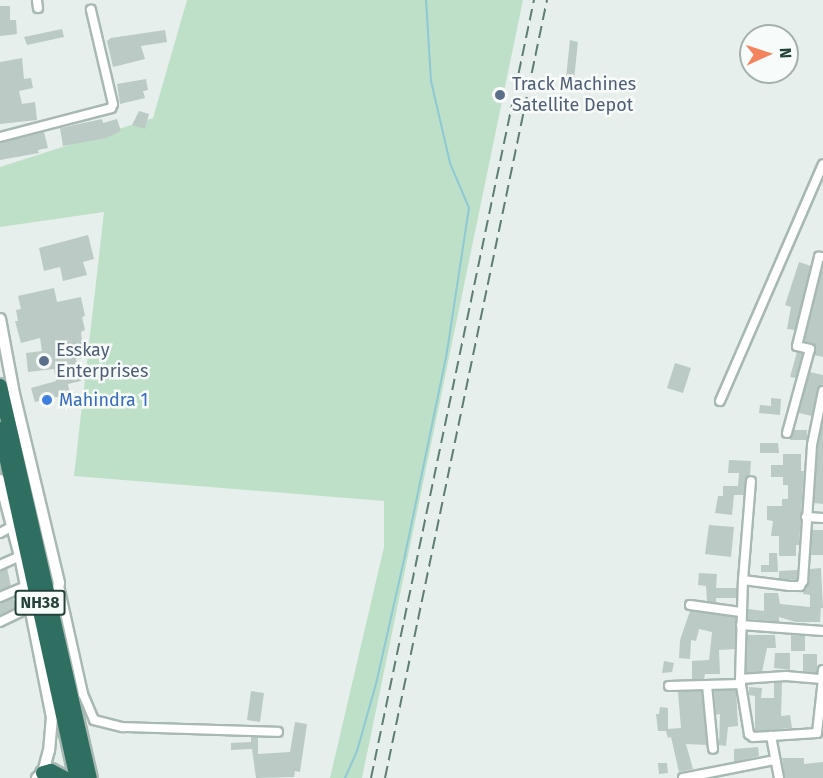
<!DOCTYPE html>
<style>
body{margin:0}
#map{position:relative;width:823px;height:778px;overflow:hidden;background:#e6efeb;font-family:"Fira Sans",sans-serif}
div>[style]{position:absolute}
.green>*{inset:0;background:#bfe0c8}
.stream>*{height:2px;margin:-1px;padding:0 1px;transform-origin:1px;border-radius:1px;background:#8ec9d4}
.building>*{inset:0;background:#bbcac4}
.roads{filter:drop-shadow(2px 0 #a8b8b2) drop-shadow(-2px 0 #a8b8b2) drop-shadow(0 2px #a8b8b2) drop-shadow(0 -2px #a8b8b2)}
.street>*{height:8px;margin:-4px;padding:0 4px;transform-origin:4px;border-radius:4px;background:#fff}
.secondary>*{height:10px;margin:-5px;padding:0 5px;transform-origin:5px;border-radius:5px;background:#fff}
.highway>*{height:14px;margin:-7px;padding:0 7px;transform-origin:7px;border-radius:7px;background:#2f6f62}
.rail>*{height:2px;margin-top:-1px;transform-origin:0;background:repeating-linear-gradient(90deg,#5f7d75 0 12px,transparent 0 18px)}
.dots>*{width:16px;height:16px;translate:-50% -50%;box-sizing:border-box;border:3px solid #f7fbf9;border-radius:50%}
span{translate:-50% -50%;white-space:nowrap;text-align:center;line-height:1.15;-webkit-text-stroke:5px #f7fbf9;paint-order:stroke}
.shield-label span{padding:2px 4px;background:#f7fbf9;border:2px solid;border-radius:4px;-webkit-text-stroke-width:0}
.shield-label{font-size:16px;color:#24423a;font-weight:700}
.service-label{font-size:18px;color:#4e5e75}
.left{translate:0 -50%;text-align:left}
.shop-label{font-size:18px;color:#366cbe}
.north{position:absolute;left:739px;top:24px;width:60px;height:60px;box-sizing:border-box;background:#f7fbf9;border:2px solid #a3b1ad;border-radius:50%;rotate:87deg;font-size:16px;font-weight:700;line-height:24px;text-align:center;color:#24423a}
.north::after{content:'';display:block;margin:auto;width:21px;height:27px;background:#f4845f;clip-path:polygon(50% 0,100% 100%,50% 72%,0 100%)}
</style>
<div id="map">
<div class="green">
<div style="clip-path:polygon(187px 0,523px 0,362px 778px,330px 778px,384px 547px,384px 501px,74px 476px,104px 212px,0 227px,0 167px,153px 118px)"></div>
</div>
<div class="stream">
<div style="left:345px;top:778px;width:30px;rotate:-66deg"></div>
<div style="left:357px;top:751px;width:70px;rotate:-74.2deg"></div>
<div style="left:376px;top:684px;width:127px;rotate:-77.3deg"></div>
<div style="left:404px;top:560px;width:206px;rotate:-78.3deg"></div>
<div style="left:446px;top:358px;width:152px;rotate:-81.3deg"></div>
<div style="left:469px;top:208px;width:49px;rotate:-112.9deg"></div>
<div style="left:450px;top:163px;width:84px;rotate:-103deg"></div>
<div style="left:431px;top:81px;width:81px;rotate:-93.5deg"></div>
</div>
<div class="building">
<div style="clip-path:polygon(0 6px,10px 6px,10px 20px,16px 20px,17px 34px,0 36px)"></div>
<div style="clip-path:polygon(62px 29px,64px 37px,27px 45px,24px 37px)"></div>
<div style="clip-path:polygon(165px 30px,167px 42px,141px 46px,145px 59px,113px 67px,107px 41px,111px 38px)"></div>
<div style="clip-path:polygon(570px 40px,578px 42px,574px 79px,566px 78px)"></div>
<div style="clip-path:polygon(22px 58px,24px 79px,31px 78px,33px 88px,19px 91px,22px 104px,35px 102px,37px 120px,0 124px,0 62px)"></div>
<div style="clip-path:polygon(146px 79px,148px 90px,143px 91px,145px 98px,120px 104px,117px 84px)"></div>
<div style="clip-path:polygon(139px 111px,149px 114px,145px 129px,132px 125px)"></div>
<div style="clip-path:polygon(102px 119px,103px 123px,117px 119px,121px 131px,106px 138px,63px 146px,60px 128px)"></div>
<div style="clip-path:polygon(44px 132px,48px 148px,38px 150px,39px 153px,0 160px,0 143px)"></div>
<div style="clip-path:polygon(88px 235px,94px 259px,83px 262px,87px 275px,63px 281px,60px 267px,44px 271px,39px 248px)"></div>
<div style="clip-path:polygon(799px 262px,811px 266px,795px 330px,787px 329px,791px 307px,785px 305px)"></div>
<div style="clip-path:polygon(822px 270px,823px 270px,823px 357px,814px 355px,814px 344px,804px 342px)"></div>
<div style="clip-path:polygon(54px 288px,57px 302px,81px 297px,85px 316px,82px 317px,85px 330px,81px 332px,84px 358px,76px 359px,81px 381px,68px 384px,70px 394px,35px 402px,31px 388px,56px 381px,54px 369px,28px 372px,26px 353px,42px 351px,40px 338px,21px 343px,15px 321px,18px 321px,16px 310px,21px 309px,18px 296px)"></div>
<div style="clip-path:polygon(797px 352px,803px 353px,796px 378px,790px 377px)"></div>
<div style="clip-path:polygon(675px 363px,691px 368px,683px 393px,667px 388px)"></div>
<div style="clip-path:polygon(810px 372px,823px 375px,823px 385px,817px 389px,812px 416px,799px 413px)"></div>
<div style="clip-path:polygon(771px 398px,781px 399px,780px 415px,759px 413px,760px 405px,771px 406px)"></div>
<div style="clip-path:polygon(822px 424px,823px 424px,823px 504px,814px 503px,818px 446px)"></div>
<div style="clip-path:polygon(794px 430px,807px 430px,807px 440px,790px 440px)"></div>
<div style="clip-path:polygon(760px 443px,778px 443px,779px 453px,760px 453px)"></div>
<div style="clip-path:polygon(783px 454px,801px 454px,801px 471px,804px 471px,799px 545px,796px 545px,796px 556px,779px 556px,779px 536px,771px 536px,773px 521px,767px 520px,767px 506px,782px 506px,782px 499px,788px 499px,788px 485px,783px 485px,783px 477px,771px 477px,771px 465px,783px 465px)"></div>
<div style="clip-path:polygon(729px 460px,751px 461px,750px 475px,745px 480px,744px 495px,734px 495px,732px 515px,715px 513px,718px 496px,723px 496px,723px 486px,738px 486px,739px 473px,728px 473px)"></div>
<div style="clip-path:polygon(709px 525px,734px 527px,731px 557px,705px 554px)"></div>
<div style="clip-path:polygon(812px 530px,823px 530px,823px 555px,811px 555px)"></div>
<div style="clip-path:polygon(769px 553px,777px 553px,778px 572px,761px 572px,761px 565px,769px 565px)"></div>
<div style="clip-path:polygon(7px 568px,11px 586px,0 590px,0 571px)"></div>
<div style="clip-path:polygon(821px 568px,823px 608px,821px 608px,820px 622px,796px 622px,779px 617px,779px 622px,748px 619px,748px 609px,764px 611px,764px 593px,778px 593px,780px 604px,810px 607px,810px 595px,803px 594px,804px 590px,809px 582px,810px 569px)"></div>
<div style="clip-path:polygon(798px 570px,797px 580px,779px 579px,779px 571px)"></div>
<div style="clip-path:polygon(699px 573px,717px 574px,716px 588px,737px 588px,736px 598px,716px 598px,716px 603px,707px 601px,706px 586px,698px 585px)"></div>
<div style="clip-path:polygon(13px 598px,17px 607px,0 615px,0 603px)"></div>
<div style="clip-path:polygon(690px 611px,736px 617px,735px 649px,719px 650px,720px 674px,705px 674px,704px 679px,692px 679px,692px 661px,709px 660px,712px 632px,699px 629px,696px 641px,691px 640px,690px 659px,679px 658px,680px 640px)"></div>
<div style="clip-path:polygon(747px 635px,775px 635px,776px 648px,767px 648px,762px 672px,746px 673px)"></div>
<div style="clip-path:polygon(791px 635px,805px 636px,805px 651px,791px 651px)"></div>
<div style="clip-path:polygon(775px 653px,790px 653px,790px 670px,774px 668px)"></div>
<div style="clip-path:polygon(803px 654px,817px 654px,817px 673px,803px 671px)"></div>
<div style="clip-path:polygon(664px 661px,674px 663px,672px 672px,662px 673px)"></div>
<div style="clip-path:polygon(774px 683px,782px 683px,781px 716px,790px 715px,792px 728px,755px 731px,755px 696px,749px 695px,749px 687px,762px 688px,761px 698px,774px 698px)"></div>
<div style="clip-path:polygon(736px 690px,738px 726px,728px 727px,726px 746px,719px 745px,720px 714px,716px 715px,714px 691px)"></div>
<div style="clip-path:polygon(251px 691px,264px 693px,260px 722px,247px 720px)"></div>
<div style="clip-path:polygon(702px 691px,707px 745px,686px 744px,693px 769px,679px 772px,671px 737px,668px 738px,666px 731px,658px 731px,656px 714px,659px 714px,660px 707px,668px 708px,668px 729px,681px 728px,678px 692px)"></div>
<div style="clip-path:polygon(295px 722px,307px 724px,300px 772px,295px 771px,294px 777px,256px 778px,252px 749px,231px 750px,231px 743px,251px 742px,251px 737px,258px 737px,258px 754px,290px 752px)"></div>
<div style="clip-path:polygon(758px 747px,759px 756px,734px 762px,734px 749px)"></div>
<div style="clip-path:polygon(782px 758px,804px 758px,804px 764px,823px 762px,823px 778px,785px 778px)"></div>
<div style="clip-path:polygon(658px 763px,667px 763px,668px 773px,659px 774px)"></div>
</div>
<div class="roads">
<div class="street">
<div style="left:37px;top:0;width:8px;rotate:83deg"></div>
<div style="left:0;top:137px;width:115px;rotate:-14.6deg"></div>
<div style="left:111px;top:108px;width:4px;rotate:-63deg"></div>
<div style="left:113px;top:104px;width:97px;rotate:-103.2deg"></div>
<div style="left:720px;top:401px;width:258px;rotate:-66.5deg"></div>
<div style="left:787px;top:433px;width:87px;rotate:-74.7deg"></div>
<div style="left:810px;top:349px;width:13px;rotate:-167deg"></div>
<div style="left:797px;top:346px;width:92px;rotate:-76.1deg"></div>
<div style="left:819px;top:257px;width:4px"></div>
<div style="left:806px;top:517px;width:17px;rotate:3deg"></div>
<div style="left:0;top:533px;width:13px;rotate:-29deg"></div>
<div style="left:0;top:565px;width:22px;rotate:-24deg"></div>
<div style="left:743px;top:580px;width:99px;rotate:-85.4deg"></div>
<div style="left:60px;top:590px;width:107px;rotate:77.5deg"></div>
<div style="left:83px;top:694px;width:28px;rotate:67deg"></div>
<div style="left:94px;top:720px;width:30px;rotate:14deg"></div>
<div style="left:123px;top:727px;width:155px;rotate:1.8deg"></div>
<div style="left:0;top:597px;width:28px;rotate:-23deg"></div>
<div style="left:690px;top:605px;width:51px;rotate:7.8deg"></div>
<div style="left:0;top:622px;width:34px;rotate:-26deg"></div>
<div style="left:741px;top:625px;width:82px;rotate:4.2deg"></div>
<div style="left:740px;top:679px;width:99px;rotate:-88.3deg"></div>
<div style="left:743px;top:580px;width:47px;rotate:7.3deg"></div>
<div style="left:790px;top:586px;width:10px"></div>
<div style="left:800px;top:586px;width:6px;rotate:-59deg"></div>
<div style="left:803px;top:581px;width:136px;rotate:-86.2deg"></div>
<div style="left:812px;top:445px;width:55px;rotate:-78.5deg"></div>
<div style="left:707px;top:685px;width:64px;rotate:84.6deg"></div>
<div style="left:669px;top:686px;width:72px;rotate:-1.6deg"></div>
<div style="left:771px;top:736px;width:18px;rotate:177deg"></div>
<div style="left:753px;top:737px;width:5px;rotate:-143deg"></div>
<div style="left:749px;top:734px;width:56px;rotate:-99.3deg"></div>
<div style="left:740px;top:679px;width:46px;rotate:-3.7deg"></div>
<div style="left:786px;top:676px;width:36px;rotate:5deg"></div>
<div style="left:822px;top:679px;width:9px;rotate:-84deg"></div>
<div style="left:683px;top:778px;width:94px;rotate:-11.1deg"></div>
<div style="left:779px;top:778px;width:43px;rotate:-100.8deg"></div>
<div style="left:771px;top:736px;width:46px;rotate:-3.7deg"></div>
<div style="left:817px;top:733px;width:54px;rotate:-83.7deg"></div>
</div>
<div class="secondary">
<div style="left:0;top:319px;width:76px;rotate:79.4deg"></div>
<div style="left:14px;top:394px;width:194px;rotate:76.6deg"></div>
<div style="left:59px;top:583px;width:32px;rotate:99deg"></div>
<div style="left:0;top:480px;width:79px;rotate:75.3deg"></div>
<div style="left:20px;top:556px;width:164px;rotate:78.8deg"></div>
<div style="left:52px;top:717px;width:33px;rotate:95deg"></div>
<div style="left:49px;top:750px;width:24px;rotate:105deg"></div>
<div style="left:43px;top:773px;width:8px;rotate:140deg"></div>
</div>
<div class="highway">
<div style="left:0;top:386px;width:402px;rotate:77.1deg"></div>
<div style="left:0;top:429px;width:357px;rotate:77.6deg"></div>
<div style="left:43px;top:773px;width:8px;rotate:-14deg"></div>
<div style="left:51px;top:771px;width:15px;rotate:28deg"></div>
</div>
</div>
<div class="rail">
<div style="left:371px;top:778px;width:795px;rotate:-78.17deg"></div>
<div style="left:385px;top:778px;width:795px;rotate:-78.24deg"></div>
</div>
<div class="dots">
<div style="left:500px;top:95px;background:#5c6f8a"></div>
<div style="left:44px;top:361px;background:#5c6f8a"></div>
<div style="left:47px;top:400px;background:#3f7fe0"></div>
</div>
<div class="shield-label">
<span style="left:40px;top:603px">NH38</span>
</div>
<div class="service-label">
<span class="left" style="left:512px;top:95px">Track Machines<br>Satellite Depot</span>
<span class="left" style="left:56px;top:361px">Esskay<br>Enterprises</span>
</div>
<div class="shop-label">
<span class="left" style="left:59px;top:400px">Mahindra 1</span>
</div>
<div class="north">N</div>
</div>
